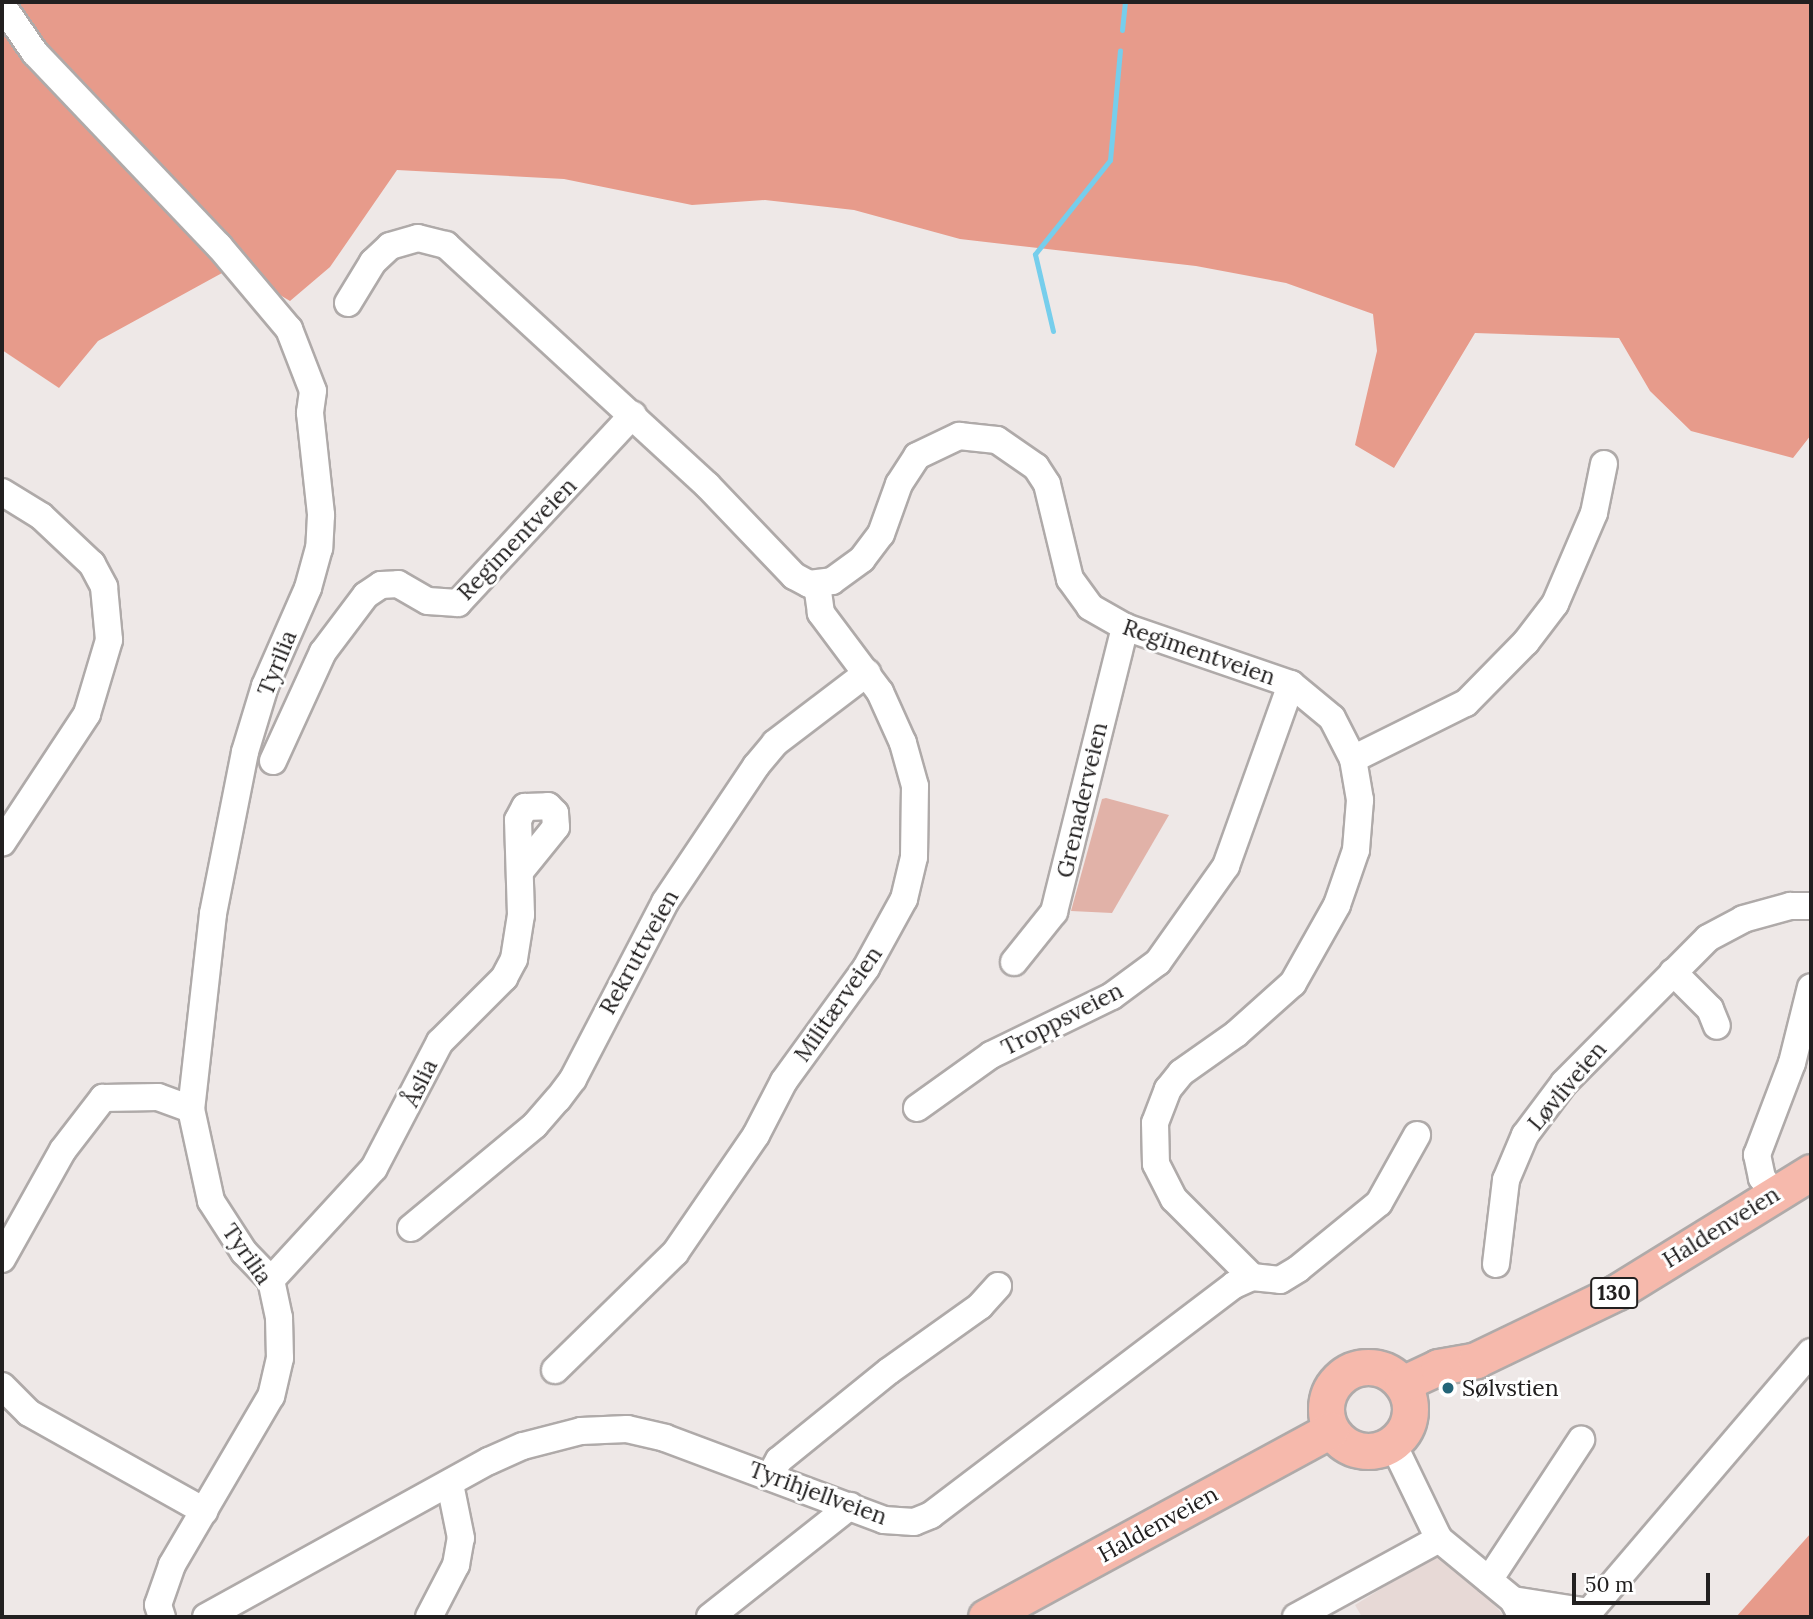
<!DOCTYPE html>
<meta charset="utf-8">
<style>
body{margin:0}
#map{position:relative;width:1813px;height:1619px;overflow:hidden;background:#eee8e7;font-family:Lora,serif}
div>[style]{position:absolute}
.built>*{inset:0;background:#e7d9d6}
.green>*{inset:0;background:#e1b2a8}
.forest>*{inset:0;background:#e79b8b}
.stream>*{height:5px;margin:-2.5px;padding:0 2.5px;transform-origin:2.5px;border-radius:2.5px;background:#76ceec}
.roads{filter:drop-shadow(2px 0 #afaaa9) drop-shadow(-2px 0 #afaaa9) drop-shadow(0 2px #afaaa9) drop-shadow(0 -2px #afaaa9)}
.minor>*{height:26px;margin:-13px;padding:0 13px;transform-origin:13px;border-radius:13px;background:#fff}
.major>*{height:35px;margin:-17.5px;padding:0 17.5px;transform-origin:17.5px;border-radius:17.5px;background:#f6b9ac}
.major>.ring{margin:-17.5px;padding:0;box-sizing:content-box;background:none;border:35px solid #f6b9ac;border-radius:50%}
.dots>*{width:19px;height:19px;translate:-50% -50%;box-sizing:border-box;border:4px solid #fff;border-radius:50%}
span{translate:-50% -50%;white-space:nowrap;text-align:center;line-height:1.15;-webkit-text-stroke:6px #fff;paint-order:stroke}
.shield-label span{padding:2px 5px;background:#fff;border:2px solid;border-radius:5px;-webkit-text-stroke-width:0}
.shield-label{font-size:21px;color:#222020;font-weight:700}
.street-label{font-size:23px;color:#222020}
.poi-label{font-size:23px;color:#222020}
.left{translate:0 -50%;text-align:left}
.frame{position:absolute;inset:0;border:4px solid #222020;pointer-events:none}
.scale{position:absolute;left:1572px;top:1573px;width:138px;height:32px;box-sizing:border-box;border:4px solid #222020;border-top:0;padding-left:9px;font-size:21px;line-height:24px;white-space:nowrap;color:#222020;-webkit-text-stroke:5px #fff;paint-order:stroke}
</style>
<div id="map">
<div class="built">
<div style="clip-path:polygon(1436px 1553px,1483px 1592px,1505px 1617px,1362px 1617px,1355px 1605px,1414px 1568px,1418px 1556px)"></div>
</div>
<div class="green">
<div style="clip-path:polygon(1106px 798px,1169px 815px,1112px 913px,1071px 911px,1102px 799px)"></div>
</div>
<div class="forest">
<div style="clip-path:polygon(2px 2px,1811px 2px,1811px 435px,1793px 458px,1691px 431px,1650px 391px,1619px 338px,1475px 333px,1394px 468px,1355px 445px,1377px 351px,1373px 314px,1286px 283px,1196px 266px,960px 239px,854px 210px,765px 200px,692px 205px,564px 179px,397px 170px,330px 267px,290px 301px,233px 267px,98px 341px,59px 388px,2px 350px)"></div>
<div style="clip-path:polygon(1811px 1533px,1811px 1617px,1736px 1617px)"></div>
</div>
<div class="stream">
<div style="left:1122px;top:30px;width:28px;rotate:-84deg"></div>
<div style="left:1053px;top:331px;width:79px;rotate:-103.2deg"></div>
<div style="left:1035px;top:254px;width:120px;rotate:-51.4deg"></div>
<div style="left:1110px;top:160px;width:110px;rotate:-84.8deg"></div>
</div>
<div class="roads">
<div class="minor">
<div style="left:2px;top:5px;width:58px;rotate:55.5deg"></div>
<div style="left:35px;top:53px;width:267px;rotate:46.4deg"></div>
<div style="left:219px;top:246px;width:109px;rotate:49.9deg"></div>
<div style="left:289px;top:329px;width:66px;rotate:68.8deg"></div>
<div style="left:313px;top:391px;width:22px;rotate:98deg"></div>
<div style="left:310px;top:413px;width:103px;rotate:83.8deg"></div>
<div style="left:321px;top:515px;width:33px;rotate:93deg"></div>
<div style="left:319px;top:548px;width:41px;rotate:105.4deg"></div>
<div style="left:308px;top:588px;width:107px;rotate:113.7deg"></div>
<div style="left:265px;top:686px;width:69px;rotate:106.9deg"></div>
<div style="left:245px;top:752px;width:165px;rotate:101.2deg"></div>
<div style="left:213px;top:914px;width:196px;rotate:96.4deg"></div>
<div style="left:348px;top:303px;width:48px;rotate:-58.6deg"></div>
<div style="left:373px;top:262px;width:23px;rotate:-43deg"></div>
<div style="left:390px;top:246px;width:29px;rotate:-16deg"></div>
<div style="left:418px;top:238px;width:29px;rotate:14deg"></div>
<div style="left:446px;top:245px;width:355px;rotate:42.6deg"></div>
<div style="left:707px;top:485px;width:126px;rotate:46.3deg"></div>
<div style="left:794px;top:576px;width:17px;rotate:28deg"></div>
<div style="left:809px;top:584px;width:23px;rotate:-7deg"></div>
<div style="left:832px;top:581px;width:37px;rotate:-36deg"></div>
<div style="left:862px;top:559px;width:31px;rotate:-53deg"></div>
<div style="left:881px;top:534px;width:53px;rotate:-70.2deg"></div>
<div style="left:899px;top:484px;width:33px;rotate:-57deg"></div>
<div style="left:917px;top:456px;width:47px;rotate:-25.5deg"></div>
<div style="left:959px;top:436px;width:38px;rotate:6deg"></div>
<div style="left:997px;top:440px;width:47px;rotate:34.7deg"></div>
<div style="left:1036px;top:467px;width:20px;rotate:57deg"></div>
<div style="left:1047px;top:484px;width:98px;rotate:76.4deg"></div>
<div style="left:1070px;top:579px;width:34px;rotate:54deg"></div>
<div style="left:1090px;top:607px;width:40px;rotate:29.7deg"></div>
<div style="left:1125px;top:627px;width:176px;rotate:19deg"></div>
<div style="left:1291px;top:684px;width:53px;rotate:39.7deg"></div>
<div style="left:1332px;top:718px;width:46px;rotate:62.9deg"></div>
<div style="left:1353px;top:759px;width:42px;rotate:80.3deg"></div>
<div style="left:1360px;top:800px;width:50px;rotate:94.6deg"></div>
<div style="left:1356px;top:850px;width:58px;rotate:109.1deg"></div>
<div style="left:1337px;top:905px;width:90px;rotate:119.4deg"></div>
<div style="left:1293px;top:983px;width:76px;rotate:138.2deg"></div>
<div style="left:1236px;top:1034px;width:67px;rotate:144.7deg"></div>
<div style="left:1181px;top:1073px;width:21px;rotate:129deg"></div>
<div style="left:1168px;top:1089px;width:36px;rotate:111deg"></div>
<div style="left:1155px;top:1123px;width:41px;rotate:88.6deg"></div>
<div style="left:1156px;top:1164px;width:39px;rotate:63deg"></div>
<div style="left:1174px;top:1199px;width:110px;rotate:45deg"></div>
<div style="left:2px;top:492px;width:46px;rotate:31.6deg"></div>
<div style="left:41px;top:516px;width:70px;rotate:43.3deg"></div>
<div style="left:92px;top:564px;width:26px;rotate:62deg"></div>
<div style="left:104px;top:587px;width:53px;rotate:84.6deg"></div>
<div style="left:109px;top:640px;width:77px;rotate:106.6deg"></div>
<div style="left:87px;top:714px;width:154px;rotate:123.4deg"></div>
<div style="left:1353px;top:759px;width:126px;rotate:-26.4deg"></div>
<div style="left:1466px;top:703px;width:86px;rotate:-45.5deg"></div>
<div style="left:1526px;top:642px;width:48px;rotate:-52.7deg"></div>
<div style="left:1555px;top:604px;width:99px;rotate:-66.8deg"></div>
<div style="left:1594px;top:513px;width:50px;rotate:-78.5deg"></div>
<div style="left:273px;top:761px;width:120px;rotate:-65.4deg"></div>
<div style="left:323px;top:652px;width:71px;rotate:-53deg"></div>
<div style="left:366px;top:595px;width:18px;rotate:-34deg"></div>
<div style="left:381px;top:585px;width:17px;rotate:-3deg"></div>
<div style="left:398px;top:584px;width:34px;rotate:30deg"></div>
<div style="left:428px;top:601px;width:30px;rotate:4deg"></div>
<div style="left:458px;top:603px;width:257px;rotate:-47.1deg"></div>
<div style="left:1014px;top:962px;width:64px;rotate:-51.3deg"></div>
<div style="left:1054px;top:912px;width:294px;rotate:-76deg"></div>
<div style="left:1673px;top:972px;width:52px;rotate:45deg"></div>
<div style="left:1710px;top:1009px;width:18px;rotate:68deg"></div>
<div style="left:917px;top:1108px;width:91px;rotate:-35.6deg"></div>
<div style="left:991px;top:1055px;width:135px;rotate:-26deg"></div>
<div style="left:1112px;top:996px;width:57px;rotate:-36.5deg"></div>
<div style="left:1158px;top:962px;width:118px;rotate:-54.7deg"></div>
<div style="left:1226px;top:866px;width:193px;rotate:-70.3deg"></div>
<div style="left:1775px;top:1193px;width:20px;rotate:-131deg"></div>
<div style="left:1762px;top:1178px;width:24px;rotate:-102deg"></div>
<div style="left:1757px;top:1155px;width:98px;rotate:-69.2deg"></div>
<div style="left:1792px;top:1063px;width:78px;rotate:-76deg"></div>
<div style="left:411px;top:1228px;width:161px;rotate:-39.7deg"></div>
<div style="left:535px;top:1125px;width:35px;rotate:-49deg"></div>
<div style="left:558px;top:1099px;width:25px;rotate:-53deg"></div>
<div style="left:573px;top:1079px;width:199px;rotate:-62.5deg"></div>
<div style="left:665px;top:902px;width:164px;rotate:-56.2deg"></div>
<div style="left:756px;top:766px;width:30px;rotate:-50deg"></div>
<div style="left:775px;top:743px;width:116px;rotate:-37.3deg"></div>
<div style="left:2px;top:1259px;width:125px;rotate:-60.8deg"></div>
<div style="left:63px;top:1150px;width:66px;rotate:-52.4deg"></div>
<div style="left:103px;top:1098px;width:55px;rotate:-1deg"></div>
<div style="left:158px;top:1097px;width:35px;rotate:20deg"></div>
<div style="left:191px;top:1109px;width:94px;rotate:77.7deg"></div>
<div style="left:211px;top:1201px;width:61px;rotate:57.1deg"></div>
<div style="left:244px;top:1252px;width:39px;rotate:46deg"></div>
<div style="left:271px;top:1280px;width:39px;rotate:78deg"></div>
<div style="left:279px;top:1318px;width:40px;rotate:88.6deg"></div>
<div style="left:280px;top:1358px;width:39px;rotate:103deg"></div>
<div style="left:271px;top:1396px;width:196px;rotate:120.4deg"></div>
<div style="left:172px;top:1565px;width:42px;rotate:109.3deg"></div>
<div style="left:158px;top:1605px;width:13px;rotate:72deg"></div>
<div style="left:1496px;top:1264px;width:85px;rotate:-83.2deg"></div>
<div style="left:1506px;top:1180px;width:49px;rotate:-67.1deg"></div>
<div style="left:1525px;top:1135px;width:65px;rotate:-53.1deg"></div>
<div style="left:1564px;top:1083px;width:204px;rotate:-45.2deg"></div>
<div style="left:1708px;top:938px;width:40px;rotate:-28deg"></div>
<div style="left:1743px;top:919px;width:49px;rotate:-15.5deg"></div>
<div style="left:1790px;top:906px;width:21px"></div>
<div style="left:271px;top:1280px;width:152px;rotate:-47.4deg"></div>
<div style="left:374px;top:1168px;width:142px;rotate:-62.4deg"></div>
<div style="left:440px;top:1042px;width:91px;rotate:-45deg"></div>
<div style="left:504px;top:978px;width:21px;rotate:-62deg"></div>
<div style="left:514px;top:959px;width:45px;rotate:-81deg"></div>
<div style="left:521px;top:915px;width:95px;rotate:-91.8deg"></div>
<div style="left:518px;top:820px;width:15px;rotate:-62deg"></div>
<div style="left:525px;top:807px;width:23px;rotate:-2deg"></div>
<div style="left:548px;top:806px;width:10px;rotate:45deg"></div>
<div style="left:555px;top:813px;width:14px;rotate:86deg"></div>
<div style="left:556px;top:827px;width:54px;rotate:129deg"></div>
<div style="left:555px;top:1370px;width:168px;rotate:-44.3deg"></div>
<div style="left:675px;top:1253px;width:143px;rotate:-55.5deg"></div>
<div style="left:756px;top:1135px;width:61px;rotate:-62.6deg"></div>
<div style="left:784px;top:1081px;width:140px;rotate:-54deg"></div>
<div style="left:866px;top:968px;width:79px;rotate:-61.2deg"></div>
<div style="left:904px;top:899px;width:43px;rotate:-76.6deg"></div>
<div style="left:914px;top:857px;width:71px;rotate:-89.2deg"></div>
<div style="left:915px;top:786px;width:45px;rotate:-105.6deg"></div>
<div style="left:903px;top:743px;width:56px;rotate:-114.3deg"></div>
<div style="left:880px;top:692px;width:99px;rotate:-126.8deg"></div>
<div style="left:821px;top:613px;width:28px;rotate:-98deg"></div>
<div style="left:2px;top:1386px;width:38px;rotate:45deg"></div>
<div style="left:29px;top:1413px;width:201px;rotate:29.2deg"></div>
<div style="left:1393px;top:1444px;width:106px;rotate:64.2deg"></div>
<div style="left:1439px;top:1539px;width:96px;rotate:39.5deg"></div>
<div style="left:1513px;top:1600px;width:19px;rotate:62deg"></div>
<div style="left:770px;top:1476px;width:18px;rotate:-61deg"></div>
<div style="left:779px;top:1460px;width:141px;rotate:-39deg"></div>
<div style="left:889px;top:1371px;width:112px;rotate:-35.5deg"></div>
<div style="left:980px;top:1306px;width:27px;rotate:-48deg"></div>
<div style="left:1489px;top:1580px;width:168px;rotate:-56.7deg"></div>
<div style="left:1513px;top:1600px;width:77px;rotate:9deg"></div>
<div style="left:1589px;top:1612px;width:6px;rotate:129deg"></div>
<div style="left:1589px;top:1612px;width:342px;rotate:-49.5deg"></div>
<div style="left:206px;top:1617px;width:323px;rotate:-28.9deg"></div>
<div style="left:489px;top:1461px;width:37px;rotate:-24deg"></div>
<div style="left:523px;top:1446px;width:60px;rotate:-14.5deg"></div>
<div style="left:581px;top:1431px;width:46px;rotate:-2.5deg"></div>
<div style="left:627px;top:1429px;width:39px;rotate:13deg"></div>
<div style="left:665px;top:1438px;width:234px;rotate:20.5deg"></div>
<div style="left:884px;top:1520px;width:30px;rotate:4deg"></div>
<div style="left:914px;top:1522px;width:18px;rotate:-22deg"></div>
<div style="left:931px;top:1515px;width:380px;rotate:-37.2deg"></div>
<div style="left:1234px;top:1285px;width:20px;rotate:-24deg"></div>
<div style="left:1252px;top:1277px;width:28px;rotate:6deg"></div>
<div style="left:1280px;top:1280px;width:21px;rotate:-31deg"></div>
<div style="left:1298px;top:1269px;width:104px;rotate:-39.2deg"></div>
<div style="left:1379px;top:1203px;width:78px;rotate:-60.8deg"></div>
<div style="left:429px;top:1617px;width:59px;rotate:-62.6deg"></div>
<div style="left:456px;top:1565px;width:27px;rotate:-80deg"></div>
<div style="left:461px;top:1538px;width:55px;rotate:-101.5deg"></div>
<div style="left:710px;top:1617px;width:179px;rotate:-38.4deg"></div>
<div style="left:1296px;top:1617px;width:163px;rotate:-28.6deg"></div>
</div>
<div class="major">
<div class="ring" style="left:1326px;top:1367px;width:49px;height:49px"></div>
<div style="left:1402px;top:1384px;width:40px;rotate:-25deg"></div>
<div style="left:1438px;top:1367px;width:39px;rotate:-10deg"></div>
<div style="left:1476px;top:1360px;width:157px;rotate:-25.7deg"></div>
<div style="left:1617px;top:1292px;width:228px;rotate:-31.7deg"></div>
<div style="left:986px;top:1617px;width:392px;rotate:-28.5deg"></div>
</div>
</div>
<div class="dots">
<div style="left:1448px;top:1388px;background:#236478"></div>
</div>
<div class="shield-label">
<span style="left:1614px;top:1293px">130</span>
</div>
<div class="street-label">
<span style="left:517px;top:539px;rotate:-46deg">Regimentveien</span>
<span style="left:1199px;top:652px;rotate:19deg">Regimentveien</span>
<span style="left:277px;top:663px;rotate:-68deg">Tyrilia</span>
<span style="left:1082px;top:800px;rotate:-77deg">Grenaderveien</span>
<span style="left:639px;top:952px;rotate:-61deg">Rekruttveien</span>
<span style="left:838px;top:1004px;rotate:-55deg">Militærveien</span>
<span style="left:1062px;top:1019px;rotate:-27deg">Troppsveien</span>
<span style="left:420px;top:1083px;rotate:-64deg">Åslia</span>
<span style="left:1567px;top:1086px;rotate:-50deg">Løvliveien</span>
<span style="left:1721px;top:1227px;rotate:-32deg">Haldenveien</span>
<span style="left:247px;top:1254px;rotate:55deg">Tyrilia</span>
<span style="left:818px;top:1493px;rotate:20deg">Tyrihjellveien</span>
<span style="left:1158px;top:1524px;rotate:-29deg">Haldenveien</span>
</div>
<div class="poi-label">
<span class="left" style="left:1462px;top:1388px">Sølvstien</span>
</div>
<div class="frame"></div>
<div class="scale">50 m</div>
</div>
